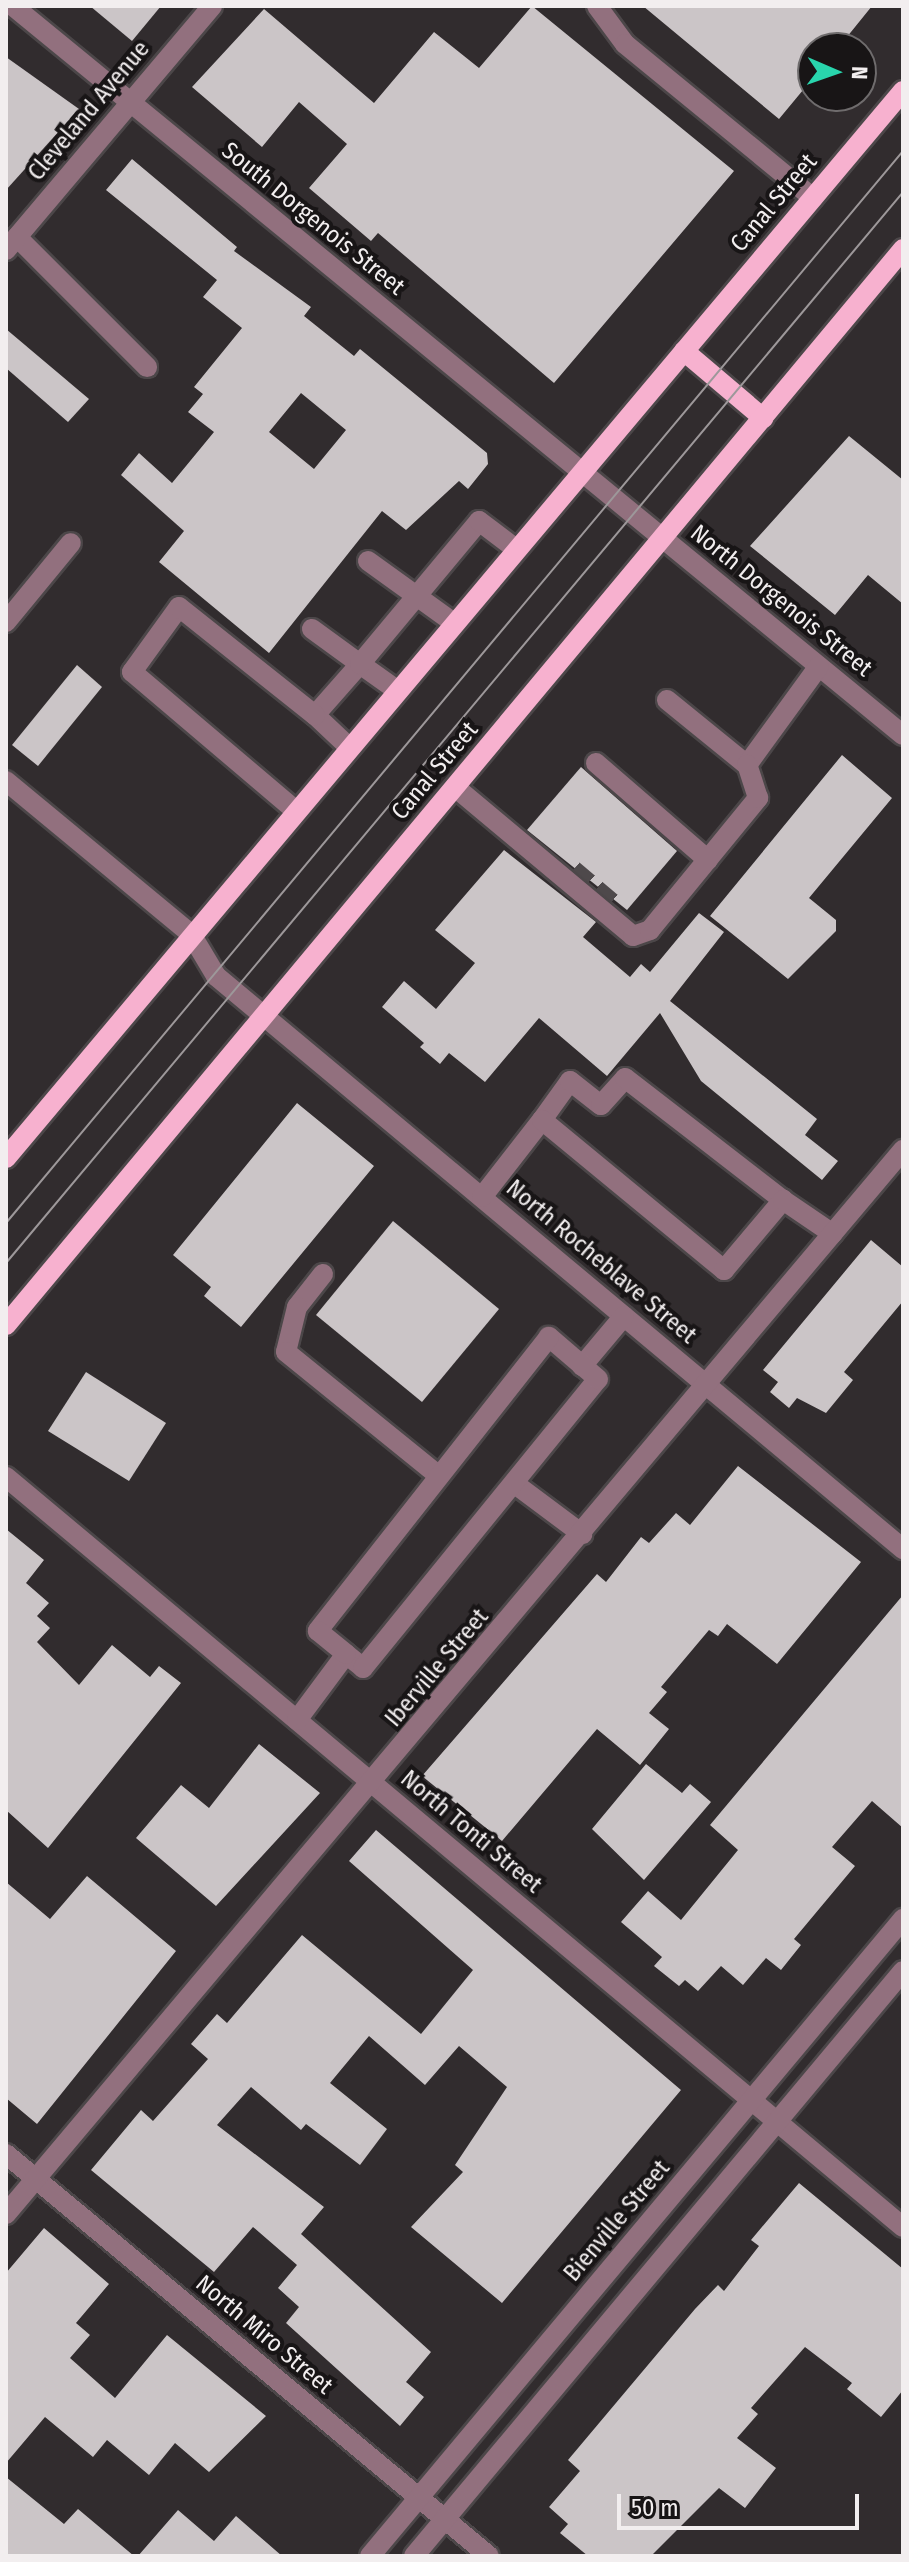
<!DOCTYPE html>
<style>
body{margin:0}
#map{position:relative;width:909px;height:2562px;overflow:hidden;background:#312c2e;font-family:"Fira Sans Condensed",sans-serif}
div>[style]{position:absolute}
.building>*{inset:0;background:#cbc5c7}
.minor-tunnel>*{height:20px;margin-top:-10px;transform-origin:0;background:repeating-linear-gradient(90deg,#4e494b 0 20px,transparent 0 30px)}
.roads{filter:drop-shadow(2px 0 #4c4749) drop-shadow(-2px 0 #4c4749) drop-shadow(0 2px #4c4749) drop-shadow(0 -2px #4c4749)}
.minor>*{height:20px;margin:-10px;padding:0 10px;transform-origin:10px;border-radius:10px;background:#92707e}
.major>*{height:20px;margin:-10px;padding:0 10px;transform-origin:10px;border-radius:10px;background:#f7b1cf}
.tram>*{height:2px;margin:-1px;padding:0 1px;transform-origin:1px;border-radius:1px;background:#9d989a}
span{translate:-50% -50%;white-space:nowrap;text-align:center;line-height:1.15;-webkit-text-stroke:8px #181516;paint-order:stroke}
.street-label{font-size:24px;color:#f2eeef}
.frame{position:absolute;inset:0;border:8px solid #f2eeef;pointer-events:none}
.north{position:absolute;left:797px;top:32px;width:80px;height:80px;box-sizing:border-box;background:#181516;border:2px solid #6f6c6d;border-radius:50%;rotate:92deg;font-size:22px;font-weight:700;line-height:32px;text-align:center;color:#f2eeef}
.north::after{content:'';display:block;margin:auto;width:28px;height:36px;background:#29d5ad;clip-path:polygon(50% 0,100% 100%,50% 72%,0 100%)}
.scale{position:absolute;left:617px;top:2494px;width:242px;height:36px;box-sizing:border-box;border:4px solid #f2eeef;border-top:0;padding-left:10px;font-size:24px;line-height:28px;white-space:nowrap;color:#f2eeef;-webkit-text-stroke:6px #181516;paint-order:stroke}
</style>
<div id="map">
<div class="building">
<div style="clip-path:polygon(90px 6px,161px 6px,132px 41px)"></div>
<div style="clip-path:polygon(532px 6px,734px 171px,554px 383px,378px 233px,371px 241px,309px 188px,347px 144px,299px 102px,262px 147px,192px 87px,264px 9px,374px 103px,434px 32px,479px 68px)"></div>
<div style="clip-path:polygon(643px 6px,872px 6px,838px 48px,813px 48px,813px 78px,779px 119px)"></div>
<div style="clip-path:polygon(6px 57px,79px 109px,6px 190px)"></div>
<div style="clip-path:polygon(evenodd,132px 159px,237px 247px,234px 251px,311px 307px,304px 316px,354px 356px,360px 349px,487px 453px,488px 464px,468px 489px,459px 481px,406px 530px,382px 511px,269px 653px,159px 562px,184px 531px,121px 475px,139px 453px,172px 483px,214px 432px,188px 412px,203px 394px,194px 387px,242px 328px,203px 297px,217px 280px,106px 190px,132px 159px,301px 393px,346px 430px,314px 469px,269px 432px,301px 393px)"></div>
<div style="clip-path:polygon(6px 329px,89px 399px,68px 422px,6px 368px)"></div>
<div style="clip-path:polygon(849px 436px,903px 480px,903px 604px,868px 575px,835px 615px,750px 546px)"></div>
<div style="clip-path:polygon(77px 665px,102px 687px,38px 766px,12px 745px)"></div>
<div style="clip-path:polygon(842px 755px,892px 798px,809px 898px,836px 920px,836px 931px,788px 979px,710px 916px)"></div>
<div style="clip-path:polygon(581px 767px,677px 851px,627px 910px,527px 830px)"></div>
<div style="clip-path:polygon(504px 850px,596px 922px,583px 937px,630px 977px,641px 964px,650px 972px,699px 913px,724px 932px,670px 1001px,817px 1119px,805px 1135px,838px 1161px,822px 1180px,701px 1081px,660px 1013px,607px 1076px,539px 1018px,485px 1082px,449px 1053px,440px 1064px,420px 1047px,424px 1043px,382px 1007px,404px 981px,436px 1009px,475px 963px,435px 930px)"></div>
<div style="clip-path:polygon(297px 1103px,374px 1166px,241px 1327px,204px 1296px,211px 1287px,173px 1255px)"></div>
<div style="clip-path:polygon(393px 1221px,499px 1309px,422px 1402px,316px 1315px)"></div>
<div style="clip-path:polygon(871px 1240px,903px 1267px,903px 1301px,844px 1372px,853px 1380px,826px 1413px,797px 1398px,789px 1408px,770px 1392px,778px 1382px,763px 1370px)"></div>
<div style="clip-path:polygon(86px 1372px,166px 1423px,129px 1481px,48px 1431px)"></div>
<div style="clip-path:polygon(738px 1466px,861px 1562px,777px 1664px,727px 1624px,718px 1636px,709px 1630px,661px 1687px,667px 1692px,649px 1713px,669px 1729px,640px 1765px,597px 1729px,502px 1841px,422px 1776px,597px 1574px,606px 1582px,641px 1537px,649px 1543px,676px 1513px,690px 1525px)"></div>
<div style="clip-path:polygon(6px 1529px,44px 1560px,26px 1583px,49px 1603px,37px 1616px,50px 1628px,37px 1642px,79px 1685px,112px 1645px,150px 1677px,159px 1666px,181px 1683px,48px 1848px,6px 1810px)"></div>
<div style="clip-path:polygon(903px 1595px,903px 1828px,872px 1801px,832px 1847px,855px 1866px,794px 1939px,801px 1945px,781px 1970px,766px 1958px,743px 1985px,721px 1966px,698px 1991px,685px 1980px,679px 1986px,654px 1966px,662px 1957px,621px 1922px,648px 1891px,681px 1920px,738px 1850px,710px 1825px)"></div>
<div style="clip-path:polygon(259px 1744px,320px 1793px,216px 1906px,136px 1838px,181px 1785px,209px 1808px)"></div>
<div style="clip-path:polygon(646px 1764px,682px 1793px,690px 1784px,711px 1802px,644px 1880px,592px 1829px)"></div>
<div style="clip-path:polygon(376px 1830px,681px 2090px,502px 2303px,411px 2227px,463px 2172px,455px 2165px,507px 2087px,459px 2046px,425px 2085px,369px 2036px,330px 2083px,387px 2129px,360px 2165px,306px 2124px,301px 2130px,251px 2087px,217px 2125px,324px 2207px,301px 2234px,431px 2352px,406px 2382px,424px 2397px,400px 2426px,286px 2323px,299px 2307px,278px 2288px,297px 2265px,253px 2227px,214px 2272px,91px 2170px,141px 2110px,153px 2121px,208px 2059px,191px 2044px,217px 2014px,227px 2023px,302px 1935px,421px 2034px,473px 1970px,349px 1861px)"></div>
<div style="clip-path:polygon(87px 1876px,176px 1951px,37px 2124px,6px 2098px,6px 1882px,50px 1919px)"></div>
<div style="clip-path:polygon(799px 2183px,903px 2269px,903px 2390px,881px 2417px,847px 2389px,852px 2383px,805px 2347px,751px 2408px,758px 2414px,737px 2438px,776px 2468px,745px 2508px,719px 2488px,651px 2556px,588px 2556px,560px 2533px,568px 2524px,549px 2507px,580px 2471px,568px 2460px,695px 2309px,718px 2285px,724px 2291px,759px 2246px,751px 2240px)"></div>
<div style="clip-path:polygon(44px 2228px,109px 2284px,76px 2323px,90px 2335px,70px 2358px,115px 2398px,167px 2335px,266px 2416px,209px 2472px,175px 2443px,149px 2475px,107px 2440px,93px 2457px,45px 2417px,6px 2463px,6px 2273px)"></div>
<div style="clip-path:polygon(6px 2477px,64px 2524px,78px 2509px,134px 2556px,6px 2556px)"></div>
<div style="clip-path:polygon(178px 2510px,214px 2541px,236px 2516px,282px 2556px,138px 2556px)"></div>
</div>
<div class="minor-tunnel">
<div style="left:573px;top:870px;width:52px;rotate:40.4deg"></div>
</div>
<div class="roads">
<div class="minor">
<div style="left:13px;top:6px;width:1150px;rotate:39.32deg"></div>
<div style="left:597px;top:6px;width:47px;rotate:53.6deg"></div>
<div style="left:625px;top:44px;width:243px;rotate:39.3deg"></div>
<div style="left:17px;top:237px;width:184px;rotate:45deg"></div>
<div style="left:6px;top:250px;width:319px;rotate:-49.8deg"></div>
<div style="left:368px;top:561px;width:106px;rotate:35.8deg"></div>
<div style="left:6px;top:622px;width:102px;rotate:-50.6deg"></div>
<div style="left:312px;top:629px;width:59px;rotate:36.1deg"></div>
<div style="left:360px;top:664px;width:68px;rotate:131.4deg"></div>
<div style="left:315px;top:715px;width:48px;rotate:43.3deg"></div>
<div style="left:398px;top:691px;width:47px;rotate:-144.6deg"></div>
<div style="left:360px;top:664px;width:186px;rotate:-50.2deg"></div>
<div style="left:479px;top:521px;width:46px;rotate:37.1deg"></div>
<div style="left:667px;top:700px;width:103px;rotate:39.1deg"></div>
<div style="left:747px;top:765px;width:122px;rotate:-54deg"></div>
<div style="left:596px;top:763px;width:148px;rotate:40.9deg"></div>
<div style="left:6px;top:781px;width:240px;rotate:39.6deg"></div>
<div style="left:191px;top:934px;width:49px;rotate:59.2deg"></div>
<div style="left:216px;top:976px;width:895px;rotate:39.83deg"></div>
<div style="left:455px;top:787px;width:232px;rotate:39.9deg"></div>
<div style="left:296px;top:811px;width:215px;rotate:-139.7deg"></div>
<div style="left:132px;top:672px;width:80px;rotate:-54.1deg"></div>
<div style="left:179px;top:607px;width:174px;rotate:38.5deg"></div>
<div style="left:633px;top:936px;width:18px;rotate:-19deg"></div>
<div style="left:650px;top:930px;width:171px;rotate:-50.7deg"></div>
<div style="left:758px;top:798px;width:35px;rotate:-108deg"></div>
<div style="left:542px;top:1120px;width:48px;rotate:-54.3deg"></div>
<div style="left:570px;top:1081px;width:39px;rotate:38deg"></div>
<div style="left:601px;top:1105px;width:36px;rotate:-48deg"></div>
<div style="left:625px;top:1078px;width:200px;rotate:37.7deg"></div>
<div style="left:482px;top:1197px;width:98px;rotate:-52.1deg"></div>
<div style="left:542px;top:1120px;width:236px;rotate:39.5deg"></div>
<div style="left:724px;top:1270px;width:92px;rotate:-49.9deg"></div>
<div style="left:783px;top:1200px;width:60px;rotate:34.2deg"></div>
<div style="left:323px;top:1274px;width:42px;rotate:128.2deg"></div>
<div style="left:297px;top:1307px;width:46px;rotate:103.7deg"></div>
<div style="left:286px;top:1352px;width:197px;rotate:39deg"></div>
<div style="left:582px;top:1366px;width:65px;rotate:-50deg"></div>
<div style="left:6px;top:1477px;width:1169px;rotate:39.9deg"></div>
<div style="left:515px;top:1484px;width:84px;rotate:36.7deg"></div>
<div style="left:297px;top:1720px;width:82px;rotate:-53.4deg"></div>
<div style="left:346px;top:1654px;width:22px;rotate:39deg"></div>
<div style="left:363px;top:1668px;width:372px;rotate:-50.9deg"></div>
<div style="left:598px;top:1379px;width:65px;rotate:-139.4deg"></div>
<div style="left:549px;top:1337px;width:374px;rotate:128.2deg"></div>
<div style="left:318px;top:1631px;width:36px;rotate:39deg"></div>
<div style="left:6px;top:2154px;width:628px;rotate:39.77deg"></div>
<div style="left:6px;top:2214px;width:1392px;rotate:-49.87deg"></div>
<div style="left:370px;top:2556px;width:831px;rotate:-50.08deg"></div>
<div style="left:414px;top:2556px;width:762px;rotate:-50.11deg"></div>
</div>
<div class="major">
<div style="left:684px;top:351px;width:104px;rotate:40.3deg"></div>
<div style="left:6px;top:1158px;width:1394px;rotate:-49.95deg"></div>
<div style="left:6px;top:1325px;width:1401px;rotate:-50.18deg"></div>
</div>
</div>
<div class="tram">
<div style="left:6px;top:1223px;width:1398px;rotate:-50.08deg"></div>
<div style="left:6px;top:1263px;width:1397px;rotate:-50.05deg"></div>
</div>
<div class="street-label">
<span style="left:89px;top:111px;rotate:-50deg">Cleveland Avenue</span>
<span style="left:774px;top:203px;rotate:-50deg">Canal Street</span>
<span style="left:313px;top:219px;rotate:39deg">South Dorgenois Street</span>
<span style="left:781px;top:601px;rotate:39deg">North Dorgenois Street</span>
<span style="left:435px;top:771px;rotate:-50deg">Canal Street</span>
<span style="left:601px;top:1262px;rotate:40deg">North Rocheblave Street</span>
<span style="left:437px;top:1668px;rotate:-50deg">Iberville Street</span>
<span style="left:471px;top:1832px;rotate:40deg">North Tonti Street</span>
<span style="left:617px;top:2221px;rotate:-50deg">Bienville Street</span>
<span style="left:264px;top:2335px;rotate:40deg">North Miro Street</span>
</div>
<div class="frame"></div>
<div class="north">N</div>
<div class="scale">50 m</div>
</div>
